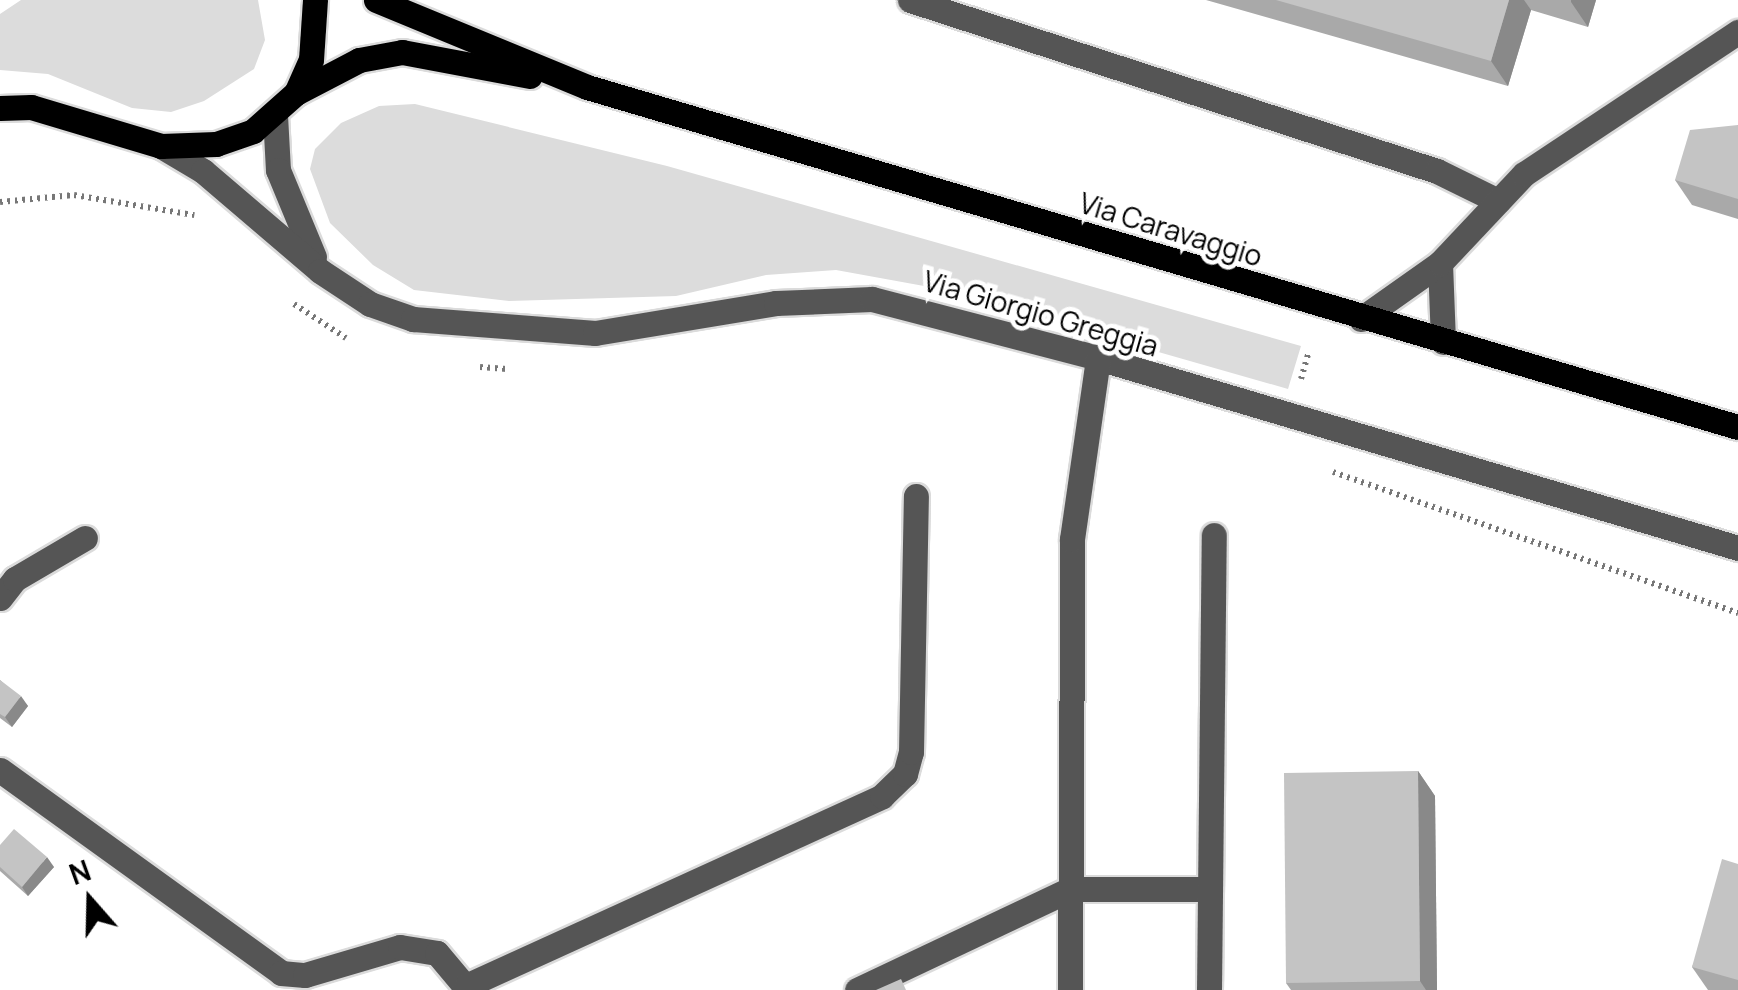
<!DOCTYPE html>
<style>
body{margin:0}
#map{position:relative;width:1738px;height:990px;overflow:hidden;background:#fff;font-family:Manrope,sans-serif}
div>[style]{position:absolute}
.green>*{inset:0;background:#dcdcdc}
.path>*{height:6px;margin-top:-3px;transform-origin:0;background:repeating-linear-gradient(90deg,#777 0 2.5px,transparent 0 7.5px)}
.roads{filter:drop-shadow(2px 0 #dbdbdb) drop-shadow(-2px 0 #dbdbdb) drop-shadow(0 2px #dbdbdb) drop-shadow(0 -2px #dbdbdb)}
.minor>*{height:25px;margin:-12.5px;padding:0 12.5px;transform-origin:12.5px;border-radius:12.5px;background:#555}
.major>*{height:25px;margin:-12.5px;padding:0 12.5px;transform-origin:12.5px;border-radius:12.5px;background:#000}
.wall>*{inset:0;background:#a9a9a9}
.shaded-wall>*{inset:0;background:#898989}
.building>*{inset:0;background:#c4c4c4}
span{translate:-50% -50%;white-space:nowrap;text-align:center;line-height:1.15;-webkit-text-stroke:9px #fff;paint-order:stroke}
.street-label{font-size:28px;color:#000}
.north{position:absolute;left:40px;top:850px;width:100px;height:100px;-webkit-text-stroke:8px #fff;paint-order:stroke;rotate:340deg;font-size:28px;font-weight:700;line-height:40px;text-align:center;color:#000}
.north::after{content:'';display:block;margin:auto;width:35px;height:45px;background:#000;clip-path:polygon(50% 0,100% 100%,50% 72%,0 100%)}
</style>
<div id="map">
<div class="green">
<div style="clip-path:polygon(21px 0,258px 0,265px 40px,254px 69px,204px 101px,171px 112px,132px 108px,48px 74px,0 70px,0 14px)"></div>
<div style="clip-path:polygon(415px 104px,667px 166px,1301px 346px,1288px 389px,935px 288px,836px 270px,766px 275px,676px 296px,509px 301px,414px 290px,373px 265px,330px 223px,310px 169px,315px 149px,341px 123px,379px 106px)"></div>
</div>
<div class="path">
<div style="left:0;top:202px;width:74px;rotate:-5.4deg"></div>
<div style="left:74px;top:195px;width:122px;rotate:9.5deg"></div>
<div style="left:294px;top:304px;width:62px;rotate:33.2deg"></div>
<div style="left:480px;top:367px;width:27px;rotate:4deg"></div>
<div style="left:1301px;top:379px;width:26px;rotate:-74deg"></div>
<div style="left:1333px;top:472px;width:429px;rotate:19.2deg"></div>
</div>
<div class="roads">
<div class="minor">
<div style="left:910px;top:0;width:554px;rotate:17.98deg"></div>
<div style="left:1437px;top:171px;width:68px;rotate:26.2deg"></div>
<div style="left:275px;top:115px;width:55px;rotate:86.9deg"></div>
<div style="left:278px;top:170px;width:94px;rotate:67.5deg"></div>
<div style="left:161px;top:146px;width:49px;rotate:30.8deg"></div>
<div style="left:203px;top:171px;width:154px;rotate:40.5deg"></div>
<div style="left:320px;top:271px;width:60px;rotate:33.4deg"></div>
<div style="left:370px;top:304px;width:46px;rotate:19.2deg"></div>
<div style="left:413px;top:319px;width:183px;rotate:4.4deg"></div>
<div style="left:595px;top:333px;width:183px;rotate:-9.4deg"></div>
<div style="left:776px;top:303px;width:96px;rotate:-2.4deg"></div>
<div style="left:872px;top:299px;width:234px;rotate:14.6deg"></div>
<div style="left:1098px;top:358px;width:668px;rotate:16.53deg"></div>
<div style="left:1440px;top:263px;width:79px;rotate:87.8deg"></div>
<div style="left:1361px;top:319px;width:97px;rotate:-35.3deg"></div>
<div style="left:1440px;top:263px;width:122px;rotate:-46.7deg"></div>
<div style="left:1524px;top:174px;width:257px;rotate:-33.6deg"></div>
<div style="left:0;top:598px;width:24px;rotate:-52deg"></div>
<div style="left:15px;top:579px;width:81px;rotate:-30.4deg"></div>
<div style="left:0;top:770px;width:347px;rotate:35.8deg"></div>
<div style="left:281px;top:973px;width:24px;rotate:5deg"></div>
<div style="left:305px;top:975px;width:99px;rotate:-16.4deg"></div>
<div style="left:400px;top:947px;width:37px;rotate:9deg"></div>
<div style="left:437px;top:953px;width:48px;rotate:50deg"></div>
<div style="left:466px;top:986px;width:457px;rotate:-24.5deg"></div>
<div style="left:882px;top:796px;width:32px;rotate:-44deg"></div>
<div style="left:905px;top:774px;width:23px;rotate:-75deg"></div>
<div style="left:911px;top:752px;width:256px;rotate:-88.9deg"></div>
<div style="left:857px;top:990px;width:237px;rotate:-25.3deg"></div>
<div style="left:1071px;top:889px;width:139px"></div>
<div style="left:1070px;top:990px;width:451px;rotate:-89.7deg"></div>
<div style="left:1072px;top:539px;width:183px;rotate:-81.8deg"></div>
<div style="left:1209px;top:990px;width:455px;rotate:-89.4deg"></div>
</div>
<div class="major">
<div style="left:376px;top:0;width:228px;rotate:22.4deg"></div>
<div style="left:587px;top:87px;width:1200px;rotate:16.46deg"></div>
<div style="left:296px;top:93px;width:71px;rotate:-27.6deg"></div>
<div style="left:359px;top:60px;width:44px;rotate:-10.5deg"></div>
<div style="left:402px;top:52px;width:130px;rotate:10.6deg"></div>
<div style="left:0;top:108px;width:31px;rotate:-2deg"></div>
<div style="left:31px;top:107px;width:136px;rotate:16.7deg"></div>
<div style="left:161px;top:146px;width:55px;rotate:-2.1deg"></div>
<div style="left:216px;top:144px;width:39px;rotate:-19deg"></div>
<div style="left:253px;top:131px;width:57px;rotate:-41.5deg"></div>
<div style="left:296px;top:93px;width:36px;rotate:-66deg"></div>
<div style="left:311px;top:60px;width:60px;rotate:-86.2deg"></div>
</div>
</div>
<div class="wall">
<div style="clip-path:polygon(1206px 0,1596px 0,1588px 27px,1531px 10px,1508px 86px)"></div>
<div style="clip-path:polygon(1738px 125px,1738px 219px,1692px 205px,1675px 180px)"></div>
<div style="clip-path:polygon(0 680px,28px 706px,12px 727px,0 718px)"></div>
<div style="clip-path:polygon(1418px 771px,1435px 796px,1437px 990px,1291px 990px,1286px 983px)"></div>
<div style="clip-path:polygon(0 845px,54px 867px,28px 896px,0 871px)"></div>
<div style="clip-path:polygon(1738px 864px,1738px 990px,1708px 990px,1692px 967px)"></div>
</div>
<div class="shaded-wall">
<div style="clip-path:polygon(1509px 0,1524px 0,1531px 10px,1508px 86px,1491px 61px)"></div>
<div style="clip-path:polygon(1571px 0,1596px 0,1588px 27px,1571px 2px)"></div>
<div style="clip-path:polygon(21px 696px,28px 706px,12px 727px,5px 717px)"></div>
<div style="clip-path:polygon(1418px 771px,1435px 796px,1437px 990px,1426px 990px,1420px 981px)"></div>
<div style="clip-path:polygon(47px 857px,54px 867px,28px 896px,22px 887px)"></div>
</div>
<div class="building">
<div style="clip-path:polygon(1276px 0,1509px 0,1491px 61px)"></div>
<div style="clip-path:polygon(1738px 125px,1738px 199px,1675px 180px,1690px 130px)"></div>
<div style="clip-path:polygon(0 680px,21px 696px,5px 717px,0 714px)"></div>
<div style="clip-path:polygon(1418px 771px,1420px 981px,1286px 983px,1284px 773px)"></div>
<div style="clip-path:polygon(14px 829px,47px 857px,22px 887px,0 867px,0 845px)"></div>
<div style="clip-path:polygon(1722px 859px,1738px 864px,1738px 980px,1692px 967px)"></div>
<div style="clip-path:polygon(901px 979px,906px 990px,876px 990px)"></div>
</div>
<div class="street-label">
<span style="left:1171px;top:229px;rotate:17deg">Via Caravaggio</span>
<span style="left:1041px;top:313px;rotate:16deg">Via Giorgio Greggia</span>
</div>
<div class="north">N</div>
</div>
